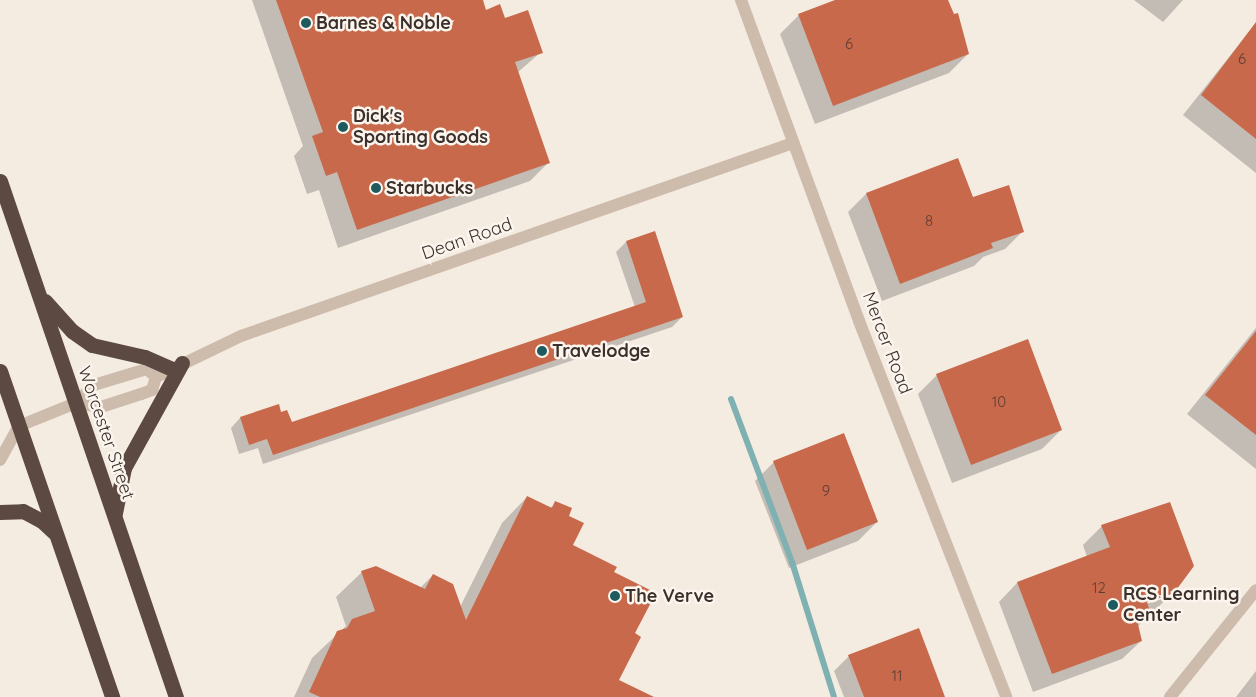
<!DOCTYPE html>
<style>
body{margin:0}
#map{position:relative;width:1256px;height:697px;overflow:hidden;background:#f4ebe1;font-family:Quicksand,sans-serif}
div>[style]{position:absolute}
.shadow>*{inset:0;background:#0003}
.stream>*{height:6px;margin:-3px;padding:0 3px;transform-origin:3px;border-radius:3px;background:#7fb0b2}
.building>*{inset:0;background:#c8694b}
.street>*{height:12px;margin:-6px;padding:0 6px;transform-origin:6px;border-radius:6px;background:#cdbbac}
.highway>*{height:15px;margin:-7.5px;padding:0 7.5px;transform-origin:7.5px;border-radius:7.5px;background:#5c4a42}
.dots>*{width:14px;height:14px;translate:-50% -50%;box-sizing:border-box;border:2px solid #fbf5ee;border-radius:50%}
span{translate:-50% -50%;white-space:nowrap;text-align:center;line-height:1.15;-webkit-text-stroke:5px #fbf5ee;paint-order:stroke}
.number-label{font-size:15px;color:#5e3e33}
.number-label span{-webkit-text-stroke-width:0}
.poi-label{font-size:18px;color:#3b302b;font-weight:700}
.left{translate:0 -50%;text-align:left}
.street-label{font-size:18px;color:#3b302b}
</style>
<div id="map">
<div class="shadow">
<div style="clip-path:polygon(252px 0,481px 0,485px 11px,504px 20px,541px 52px,517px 73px,548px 163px,530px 181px,338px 248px,319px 190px,307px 194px,294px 156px,303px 146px)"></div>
<div style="clip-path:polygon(838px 0,947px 0,968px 54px,949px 73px,815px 124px,780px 34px,799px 15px)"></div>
<div style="clip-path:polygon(1134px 0,1183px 0,1163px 22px)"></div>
<div style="clip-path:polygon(1256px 23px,1256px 173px,1183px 115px)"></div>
<div style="clip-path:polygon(957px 159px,972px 198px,1023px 231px,1005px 249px,983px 257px,974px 266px,882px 301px,848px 212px,866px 194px)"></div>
<div style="clip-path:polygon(654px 233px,682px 317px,672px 327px,263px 464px,258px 448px,239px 454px,231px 428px,240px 418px,281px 413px,291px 424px,635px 307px,616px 252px,626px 242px)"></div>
<div style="clip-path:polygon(1256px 328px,1256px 469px,1187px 414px)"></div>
<div style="clip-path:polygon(937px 375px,1061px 430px,1042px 449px,952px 483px,918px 394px)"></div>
<div style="clip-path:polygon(774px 462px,877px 522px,858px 541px,789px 568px,755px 481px)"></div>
<div style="clip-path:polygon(527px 497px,550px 508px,556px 502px,567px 517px,572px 546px,613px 573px,633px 634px,618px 680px,637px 697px,294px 697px,312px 658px,346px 626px,336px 597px,362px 572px,420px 588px,433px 575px,460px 607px,502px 523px)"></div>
<div style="clip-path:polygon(evenodd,1102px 526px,1173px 593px,1137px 627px,1141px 641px,1122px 659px,1033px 692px,999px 602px,1017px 583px,1087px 557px,1083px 545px,1102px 526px,1169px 594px,1169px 597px,1142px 605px,1141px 603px,1169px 594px)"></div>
<div style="clip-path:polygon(849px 656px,944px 697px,844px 697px,834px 671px)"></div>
<div style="clip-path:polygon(1256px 671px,1256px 697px,1236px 697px)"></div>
</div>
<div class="stream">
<div style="left:731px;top:399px;width:174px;rotate:69.5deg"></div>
<div style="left:792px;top:562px;width:141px;rotate:72.7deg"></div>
</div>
<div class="building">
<div style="clip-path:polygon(276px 0,483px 0,486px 10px,500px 4px,505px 18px,528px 10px,543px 53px,515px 62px,550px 163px,357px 230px,337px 172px,326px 176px,312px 136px,323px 132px)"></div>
<div style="clip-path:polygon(835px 0,948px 0,954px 14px,958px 13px,969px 54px,833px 106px,798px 14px)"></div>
<div style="clip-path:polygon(1256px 22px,1256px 139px,1201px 95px)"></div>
<div style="clip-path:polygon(958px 158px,973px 197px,1009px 185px,1024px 232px,991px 243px,993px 248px,900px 284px,866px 193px)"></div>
<div style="clip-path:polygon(655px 231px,683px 317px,273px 455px,267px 439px,249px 445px,240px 417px,279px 404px,281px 412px,287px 410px,292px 422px,646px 302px,626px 241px)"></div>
<div style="clip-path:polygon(1256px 331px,1256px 435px,1205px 395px)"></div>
<div style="clip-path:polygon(1028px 339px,1062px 430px,971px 465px,936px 374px)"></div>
<div style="clip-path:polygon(844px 433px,878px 522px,807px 550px,773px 461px)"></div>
<div style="clip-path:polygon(527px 496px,552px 508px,555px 501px,572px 508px,569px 516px,584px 523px,573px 545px,617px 567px,614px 572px,656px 593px,635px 633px,641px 637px,619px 680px,654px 697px,320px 697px,309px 692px,337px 631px,347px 628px,352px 619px,375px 611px,361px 571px,376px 566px,425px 589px,433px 574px,453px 584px,466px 620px)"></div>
<div style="clip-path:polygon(1170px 502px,1194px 566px,1174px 593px,1147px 602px,1151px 615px,1137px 620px,1142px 641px,1052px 674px,1017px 582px,1110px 547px,1101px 525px)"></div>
<div style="clip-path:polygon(919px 628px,945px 697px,864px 697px,848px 655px)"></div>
</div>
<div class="street">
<div style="left:741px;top:0;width:342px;rotate:69.8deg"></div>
<div style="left:859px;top:321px;width:404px;rotate:68.6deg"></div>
<div style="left:76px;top:403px;width:25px;rotate:9deg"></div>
<div style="left:101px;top:407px;width:42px;rotate:-18deg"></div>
<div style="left:141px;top:394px;width:12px;rotate:-20deg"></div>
<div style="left:152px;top:390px;width:14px;rotate:-73deg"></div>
<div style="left:156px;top:377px;width:94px;rotate:-25.8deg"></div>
<div style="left:241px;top:336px;width:585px;rotate:-19.27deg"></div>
<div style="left:0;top:460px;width:39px;rotate:-61deg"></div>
<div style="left:19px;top:426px;width:61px;rotate:-22deg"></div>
<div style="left:76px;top:403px;width:25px;rotate:-45deg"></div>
<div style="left:94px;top:385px;width:55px;rotate:-16.8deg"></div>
<div style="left:147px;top:369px;width:12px;rotate:42deg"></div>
<div style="left:1170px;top:697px;width:137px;rotate:-51.2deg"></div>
</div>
<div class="highway">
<div style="left:0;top:181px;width:545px;rotate:71.17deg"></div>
<div style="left:45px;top:301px;width:40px;rotate:48deg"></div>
<div style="left:72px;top:331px;width:24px;rotate:35deg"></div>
<div style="left:92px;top:345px;width:54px;rotate:12.8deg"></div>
<div style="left:145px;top:357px;width:30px;rotate:24deg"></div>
<div style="left:0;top:371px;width:345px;rotate:71deg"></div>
<div style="left:0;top:512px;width:23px;rotate:-2deg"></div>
<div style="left:23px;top:511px;width:21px;rotate:28deg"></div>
<div style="left:42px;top:521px;width:16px;rotate:43deg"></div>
<div style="left:115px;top:513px;width:46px;rotate:-78.7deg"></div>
<div style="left:124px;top:468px;width:120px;rotate:-61.1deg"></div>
</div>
<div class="dots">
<div style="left:306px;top:23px;background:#1f5a5e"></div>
<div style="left:343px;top:127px;background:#1f5a5e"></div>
<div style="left:376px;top:188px;background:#1f5a5e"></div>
<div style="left:542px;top:351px;background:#1f5a5e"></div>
<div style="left:615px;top:596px;background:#1f5a5e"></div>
<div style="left:1113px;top:605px;background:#1f5a5e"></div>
</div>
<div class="number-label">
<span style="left:849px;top:44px">6</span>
<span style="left:1242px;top:59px">6</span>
<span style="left:929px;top:221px">8</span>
<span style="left:999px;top:402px">10</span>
<span style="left:826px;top:491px">9</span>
<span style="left:1099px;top:588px">12</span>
<span style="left:897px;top:676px">11</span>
</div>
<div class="poi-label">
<span class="left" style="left:316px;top:23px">Barnes &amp; Noble</span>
<span class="left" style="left:353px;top:127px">Dick's<br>Sporting Goods</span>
<span class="left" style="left:386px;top:188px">Starbucks</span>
<span class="left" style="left:552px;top:351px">Travelodge</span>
<span class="left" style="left:1123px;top:605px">RCS Learning<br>Center</span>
<span class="left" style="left:625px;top:596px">The Verve</span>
</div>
<div class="street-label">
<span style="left:467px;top:239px;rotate:-19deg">Dean Road</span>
<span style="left:887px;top:343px;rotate:69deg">Mercer Road</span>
<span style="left:106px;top:433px;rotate:71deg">Worcester Street</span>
</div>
</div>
